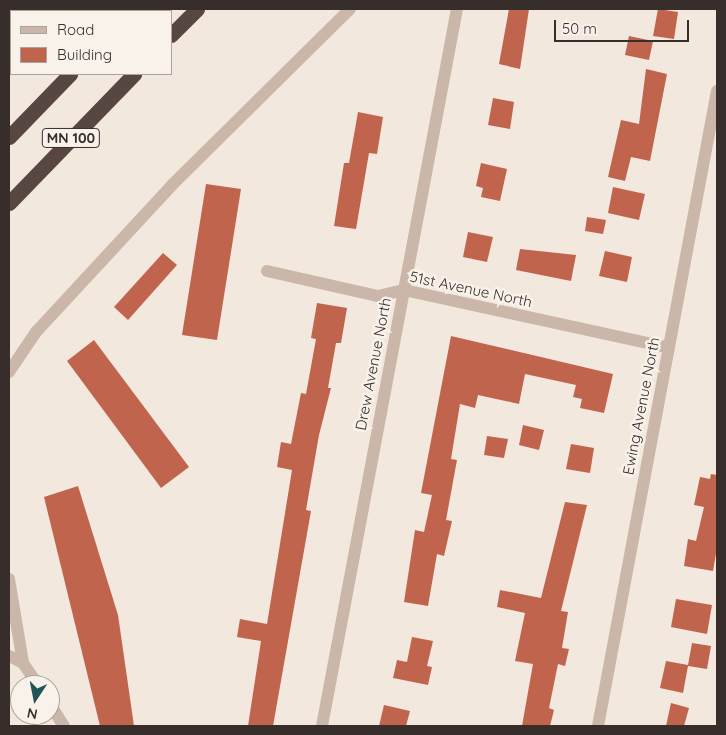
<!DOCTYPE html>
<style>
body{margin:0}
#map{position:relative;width:726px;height:735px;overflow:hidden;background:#f2e8de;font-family:Quicksand,sans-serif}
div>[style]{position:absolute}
.building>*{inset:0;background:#c1644d}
.minor>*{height:12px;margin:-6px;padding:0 6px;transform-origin:6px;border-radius:6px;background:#cab7aa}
.highway>*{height:15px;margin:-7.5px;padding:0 7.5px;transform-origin:7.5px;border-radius:7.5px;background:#584741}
span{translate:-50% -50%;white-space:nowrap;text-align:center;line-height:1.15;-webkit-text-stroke:5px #f9f2eb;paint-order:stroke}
.shield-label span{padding:1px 4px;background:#f9f2eb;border:1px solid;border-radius:4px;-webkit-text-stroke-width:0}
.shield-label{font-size:14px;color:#372d2a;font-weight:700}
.street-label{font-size:15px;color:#372d2a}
.frame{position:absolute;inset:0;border:10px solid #372d2a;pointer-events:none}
.legend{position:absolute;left:10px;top:10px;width:162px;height:65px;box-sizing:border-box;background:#f9f2eb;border:1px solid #aba39e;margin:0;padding:6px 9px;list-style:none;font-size:15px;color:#372d2a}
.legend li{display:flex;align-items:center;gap:10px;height:25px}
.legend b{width:25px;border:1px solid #aba39e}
.north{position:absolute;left:10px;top:675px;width:50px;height:50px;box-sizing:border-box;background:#f9f2eb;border:1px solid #aba39e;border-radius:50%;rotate:191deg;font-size:14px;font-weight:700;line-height:20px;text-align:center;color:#372d2a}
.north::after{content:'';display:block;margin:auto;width:18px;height:22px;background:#205657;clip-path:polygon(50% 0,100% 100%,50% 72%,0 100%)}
.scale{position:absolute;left:554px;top:20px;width:135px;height:22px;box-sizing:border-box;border:2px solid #372d2a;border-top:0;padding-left:6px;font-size:15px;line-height:18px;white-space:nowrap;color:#372d2a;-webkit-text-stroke:4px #f9f2eb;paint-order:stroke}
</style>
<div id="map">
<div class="building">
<div style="clip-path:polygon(509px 9px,529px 9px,520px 69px,499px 64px)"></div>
<div style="clip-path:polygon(658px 9px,678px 12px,674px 39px,653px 36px)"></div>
<div style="clip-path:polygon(629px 36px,653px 41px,649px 60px,625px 55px)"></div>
<div style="clip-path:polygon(646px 69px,667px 74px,650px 161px,631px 157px,625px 181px,608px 177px,621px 120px,639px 124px)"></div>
<div style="clip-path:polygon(493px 98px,514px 102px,510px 129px,488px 125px)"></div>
<div style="clip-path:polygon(358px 112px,383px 117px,377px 154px,369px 153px,356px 229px,334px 226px,344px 163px,349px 163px)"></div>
<div style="clip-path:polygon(481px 163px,507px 169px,500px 201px,481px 197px,483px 188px,476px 186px)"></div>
<div style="clip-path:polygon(206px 184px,241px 189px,217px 340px,182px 335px)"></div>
<div style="clip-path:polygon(613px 187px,645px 194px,639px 220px,608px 213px)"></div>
<div style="clip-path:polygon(587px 217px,606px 220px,603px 234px,585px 231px)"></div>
<div style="clip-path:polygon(468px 232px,493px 237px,487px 262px,463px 257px)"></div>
<div style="clip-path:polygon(520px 249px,576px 255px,571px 281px,516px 270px)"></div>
<div style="clip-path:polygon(605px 251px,632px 257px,627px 282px,599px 276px)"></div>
<div style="clip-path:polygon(163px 253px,177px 265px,128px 320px,114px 307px)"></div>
<div style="clip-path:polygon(317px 303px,347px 308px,341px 343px,336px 343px,328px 388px,331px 388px,319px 435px,306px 510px,311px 511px,273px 726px,248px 726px,261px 641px,237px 637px,240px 619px,267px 624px,292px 470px,277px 467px,281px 442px,291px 444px,301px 393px,306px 394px,316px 339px,311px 338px)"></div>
<div style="clip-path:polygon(451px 336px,613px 374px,604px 413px,580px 408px,582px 399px,573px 397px,576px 385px,525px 374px,519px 404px,478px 395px,475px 408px,460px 404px,451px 459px,457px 460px,446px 520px,452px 521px,444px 556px,437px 554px,428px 606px,404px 602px,415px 530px,424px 532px,432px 495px,421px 493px)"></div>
<div style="clip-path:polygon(94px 340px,189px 467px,161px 488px,67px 361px)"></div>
<div style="clip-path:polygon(523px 425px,544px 430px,539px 450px,519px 445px)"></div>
<div style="clip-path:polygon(487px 436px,508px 439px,504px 458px,484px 455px)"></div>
<div style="clip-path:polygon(571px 444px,594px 448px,590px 473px,566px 469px)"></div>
<div style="clip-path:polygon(711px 474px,717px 475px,717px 548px,713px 571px,684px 566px,688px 539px,696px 541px,704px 507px,694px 505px,700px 477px,710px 479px)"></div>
<div style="clip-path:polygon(78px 486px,118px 615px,134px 726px,100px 726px,44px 497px)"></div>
<div style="clip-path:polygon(565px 502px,587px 505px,561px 611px,568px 612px,562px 648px,569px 649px,565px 666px,558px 664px,549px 708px,554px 710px,550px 726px,522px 726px,533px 664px,515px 661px,525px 613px,497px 607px,500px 590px,541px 598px)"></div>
<div style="clip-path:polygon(676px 599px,712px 605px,707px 634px,671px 627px)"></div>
<div style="clip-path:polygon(412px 637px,433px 641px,427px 666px,432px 667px,428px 685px,393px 678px,397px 660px,407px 662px)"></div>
<div style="clip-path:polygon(692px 643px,711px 646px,707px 669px,688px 666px,683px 693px,660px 688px,666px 661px,688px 665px)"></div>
<div style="clip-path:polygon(671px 703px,689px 708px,684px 726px,666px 726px)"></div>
<div style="clip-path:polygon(384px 705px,410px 711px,406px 726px,379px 726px)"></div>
</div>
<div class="minor">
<div style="left:267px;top:271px;width:114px;rotate:12.7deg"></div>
<div style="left:378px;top:296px;width:27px;rotate:-13deg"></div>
<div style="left:404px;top:290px;width:271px;rotate:12.3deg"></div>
<div style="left:9px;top:372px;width:48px;rotate:-56deg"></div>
<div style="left:36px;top:332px;width:200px;rotate:-47.2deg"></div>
<div style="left:172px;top:185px;width:250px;rotate:-44.7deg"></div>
<div style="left:9px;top:579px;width:85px;rotate:80.5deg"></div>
<div style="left:23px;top:663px;width:16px;rotate:-153deg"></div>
<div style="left:23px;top:663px;width:27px;rotate:56deg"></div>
<div style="left:50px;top:704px;width:26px;rotate:58deg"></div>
<div style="left:322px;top:726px;width:730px;rotate:-79.34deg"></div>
<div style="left:598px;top:726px;width:646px;rotate:-79.39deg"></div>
</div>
<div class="highway">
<div style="left:129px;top:11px;width:4px;rotate:-34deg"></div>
<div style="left:171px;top:35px;width:37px;rotate:-45deg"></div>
<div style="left:9px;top:137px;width:88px;rotate:-45.9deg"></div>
<div style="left:9px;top:203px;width:180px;rotate:-45.9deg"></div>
</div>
<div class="shield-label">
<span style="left:71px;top:138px">MN 100</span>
</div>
<div class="street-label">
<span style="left:471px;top:289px;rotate:12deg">51st Avenue North</span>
<span style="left:373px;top:364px;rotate:-79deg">Drew Avenue North</span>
<span style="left:641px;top:406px;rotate:-79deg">Ewing Avenue North</span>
</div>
<div class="frame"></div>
<ul class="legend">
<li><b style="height:6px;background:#cab7aa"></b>Road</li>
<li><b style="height:14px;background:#c1644d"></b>Building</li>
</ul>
<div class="north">N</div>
<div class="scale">50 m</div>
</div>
